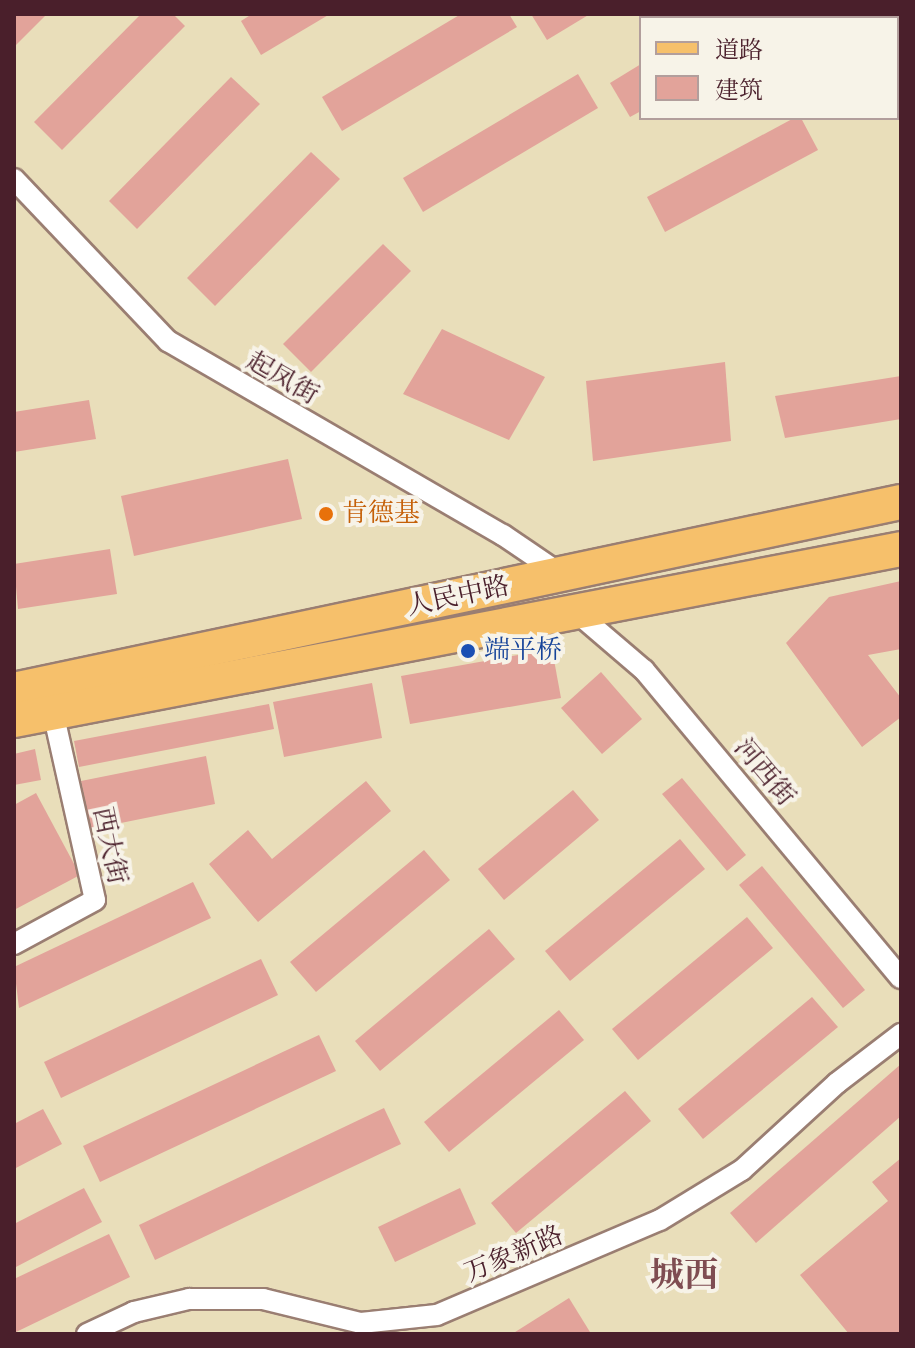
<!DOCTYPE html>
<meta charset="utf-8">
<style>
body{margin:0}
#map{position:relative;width:915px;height:1348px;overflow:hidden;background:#e9deba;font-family:"IM FELL Double Pica","Noto Serif SC",serif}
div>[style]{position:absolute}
.building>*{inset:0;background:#e2a39a}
.roads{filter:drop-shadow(2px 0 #9a7e72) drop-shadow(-2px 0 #9a7e72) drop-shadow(0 2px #9a7e72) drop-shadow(0 -2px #9a7e72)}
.street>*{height:20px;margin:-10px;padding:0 10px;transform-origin:10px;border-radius:10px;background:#fff}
.primary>*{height:34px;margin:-17px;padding:0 17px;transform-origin:17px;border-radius:17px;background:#f6c06b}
.dots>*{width:22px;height:22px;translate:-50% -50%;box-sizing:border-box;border:4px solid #f7f3e8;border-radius:50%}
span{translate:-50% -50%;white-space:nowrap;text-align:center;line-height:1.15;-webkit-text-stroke:8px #f7f3e8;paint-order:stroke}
.street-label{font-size:26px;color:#4a1f2b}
.food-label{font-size:26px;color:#c56008}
.left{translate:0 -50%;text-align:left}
.transit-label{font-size:26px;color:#164399}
.district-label{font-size:34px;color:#7f4d52;font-weight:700}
.frame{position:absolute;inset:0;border:16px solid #4a1f2b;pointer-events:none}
.legend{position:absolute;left:639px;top:16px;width:260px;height:104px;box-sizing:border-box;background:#f7f3e8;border:2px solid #b29e9c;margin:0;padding:10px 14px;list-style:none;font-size:24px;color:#4a1f2b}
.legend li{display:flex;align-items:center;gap:16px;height:40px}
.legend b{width:40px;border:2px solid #b29e9c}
</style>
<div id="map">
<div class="building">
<div style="clip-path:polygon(14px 14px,47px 14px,14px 47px)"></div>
<div style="clip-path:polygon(141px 14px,173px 14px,185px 26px,62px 150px,34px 122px)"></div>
<div style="clip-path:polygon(252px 14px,330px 14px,261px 55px,241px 21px)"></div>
<div style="clip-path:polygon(461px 14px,509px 14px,517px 27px,342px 131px,322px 97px)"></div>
<div style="clip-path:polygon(531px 14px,590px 14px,547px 40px)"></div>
<div style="clip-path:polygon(741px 14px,807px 14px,800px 18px)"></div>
<div style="clip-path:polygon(901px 25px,901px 71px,897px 73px,897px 27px)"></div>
<div style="clip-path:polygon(641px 64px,641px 111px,630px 117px,610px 83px)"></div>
<div style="clip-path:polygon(578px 74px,598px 108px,423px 212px,403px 178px)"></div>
<div style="clip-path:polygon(231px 77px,260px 104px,137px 229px,109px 201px)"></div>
<div style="clip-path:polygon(794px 118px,801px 118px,818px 150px,665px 232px,647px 197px)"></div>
<div style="clip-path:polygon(311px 152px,340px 179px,215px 306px,187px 278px)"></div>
<div style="clip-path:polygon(383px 244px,411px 271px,311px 372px,283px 344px)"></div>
<div style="clip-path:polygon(442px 329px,545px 377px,509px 440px,403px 394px)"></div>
<div style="clip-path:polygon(725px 362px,731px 441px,593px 461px,586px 381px)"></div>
<div style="clip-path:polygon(901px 376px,901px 419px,785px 438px,775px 396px)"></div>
<div style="clip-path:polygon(89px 400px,96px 439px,14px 452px,14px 412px)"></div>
<div style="clip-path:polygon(288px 459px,302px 519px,134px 556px,121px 496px)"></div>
<div style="clip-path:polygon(110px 549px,117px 594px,18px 609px,14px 564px)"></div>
<div style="clip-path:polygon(901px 581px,901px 649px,868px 655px,901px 698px,901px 717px,862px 747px,786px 643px,829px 597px)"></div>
<div style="clip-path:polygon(552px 649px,561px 698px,410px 724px,401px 676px)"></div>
<div style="clip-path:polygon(601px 672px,642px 719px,602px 754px,561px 708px)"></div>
<div style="clip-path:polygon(372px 683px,382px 738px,284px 757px,273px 702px)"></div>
<div style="clip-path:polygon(269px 704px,274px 729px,79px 767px,74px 741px)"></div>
<div style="clip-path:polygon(35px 749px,41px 780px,14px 785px,14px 754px)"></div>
<div style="clip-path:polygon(206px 756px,215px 804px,91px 829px,81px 781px)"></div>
<div style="clip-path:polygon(682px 778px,746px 855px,727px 871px,662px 794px)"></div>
<div style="clip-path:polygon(366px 781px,391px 811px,258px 922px,209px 864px,248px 830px,272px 859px)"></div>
<div style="clip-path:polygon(573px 790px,599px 820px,504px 900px,478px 869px)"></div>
<div style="clip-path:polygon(36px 793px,80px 875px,14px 910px,14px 805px)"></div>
<div style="clip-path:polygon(680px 839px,705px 869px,570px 981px,545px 951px)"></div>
<div style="clip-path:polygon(424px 850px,450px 880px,316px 992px,290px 962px)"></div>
<div style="clip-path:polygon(762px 866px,865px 990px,843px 1008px,739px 885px)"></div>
<div style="clip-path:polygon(193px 882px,211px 918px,19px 1008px,14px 967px)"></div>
<div style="clip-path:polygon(747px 917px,773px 948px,638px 1060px,612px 1029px)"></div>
<div style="clip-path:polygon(489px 929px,515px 959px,380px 1071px,355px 1041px)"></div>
<div style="clip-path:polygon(261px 959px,278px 995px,61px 1098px,44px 1062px)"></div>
<div style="clip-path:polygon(812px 997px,838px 1027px,703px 1139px,678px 1109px)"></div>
<div style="clip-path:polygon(559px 1010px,584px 1040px,449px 1152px,424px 1122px)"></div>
<div style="clip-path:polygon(319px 1035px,336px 1071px,100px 1182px,83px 1146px)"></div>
<div style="clip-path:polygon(901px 1064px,901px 1116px,756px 1243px,730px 1213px)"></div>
<div style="clip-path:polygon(625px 1091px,651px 1121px,516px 1233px,491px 1203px)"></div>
<div style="clip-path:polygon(384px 1108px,401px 1144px,155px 1260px,139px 1225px)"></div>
<div style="clip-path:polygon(43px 1109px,62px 1144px,14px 1169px,14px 1124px)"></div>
<div style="clip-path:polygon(901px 1158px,901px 1334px,849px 1334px,800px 1275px,888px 1201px,872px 1182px)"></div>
<div style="clip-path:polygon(84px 1188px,102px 1222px,14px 1268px,14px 1224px)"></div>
<div style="clip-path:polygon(460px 1188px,476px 1224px,395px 1262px,378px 1227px)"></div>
<div style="clip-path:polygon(109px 1234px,130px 1277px,14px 1333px,14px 1279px)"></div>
<div style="clip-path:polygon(569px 1298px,590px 1332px,512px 1334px)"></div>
</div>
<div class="roads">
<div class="street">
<div style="left:14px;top:179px;width:224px;rotate:46.5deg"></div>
<div style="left:168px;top:341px;width:387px;rotate:30.1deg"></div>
<div style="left:503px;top:535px;width:71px;rotate:34.1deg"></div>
<div style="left:576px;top:612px;width:89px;rotate:40.5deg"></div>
<div style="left:644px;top:670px;width:401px;rotate:50.2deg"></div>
<div style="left:14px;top:944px;width:92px;rotate:-28.5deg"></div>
<div style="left:95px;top:900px;width:193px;rotate:-102.6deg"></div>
<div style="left:87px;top:1334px;width:52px;rotate:-25.1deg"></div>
<div style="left:134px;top:1312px;width:57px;rotate:-13.3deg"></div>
<div style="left:189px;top:1299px;width:74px"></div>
<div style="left:263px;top:1299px;width:101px;rotate:13.8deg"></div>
<div style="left:361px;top:1323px;width:76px;rotate:-6deg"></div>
<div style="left:437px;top:1315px;width:242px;rotate:-23.1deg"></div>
<div style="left:660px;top:1220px;width:96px;rotate:-31.4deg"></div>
<div style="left:742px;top:1170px;width:129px;rotate:-42.5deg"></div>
<div style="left:837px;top:1083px;width:81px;rotate:-37.4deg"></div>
</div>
<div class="primary">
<div style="left:14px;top:690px;width:907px;rotate:-11.97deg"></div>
<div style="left:14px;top:720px;width:903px;rotate:-10.91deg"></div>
</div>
</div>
<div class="dots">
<div style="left:326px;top:514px;background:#e8710a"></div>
<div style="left:468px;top:651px;background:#1a4fb4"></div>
</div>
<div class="street-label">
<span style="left:282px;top:379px;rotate:30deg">起凤街</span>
<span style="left:458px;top:597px;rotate:-12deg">人民中路</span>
<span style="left:764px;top:773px;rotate:50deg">河西街</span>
<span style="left:109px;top:846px;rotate:78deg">西大街</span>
<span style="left:514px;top:1255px;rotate:-23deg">万象新路</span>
</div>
<div class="food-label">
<span class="left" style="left:342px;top:514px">肯德基</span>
</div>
<div class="transit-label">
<span class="left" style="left:484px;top:651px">端平桥</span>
</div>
<div class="district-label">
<span style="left:684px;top:1276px">城西</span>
</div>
<div class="frame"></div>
<ul class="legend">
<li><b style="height:10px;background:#f6c06b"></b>道路</li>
<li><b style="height:22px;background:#e2a39a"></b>建筑</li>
</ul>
</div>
